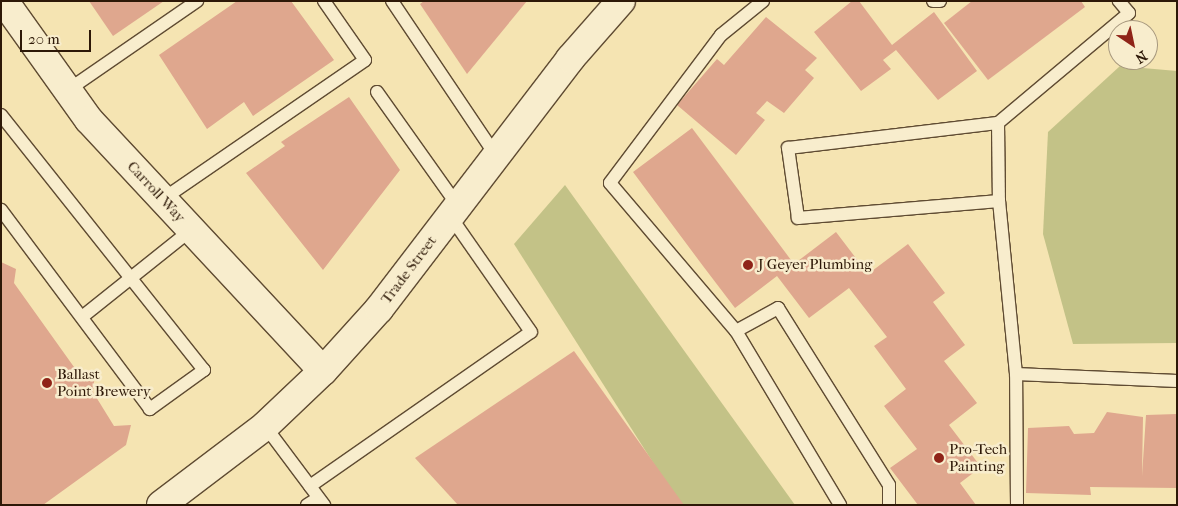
<!DOCTYPE html>
<style>
body{margin:0}
#map{position:relative;width:1178px;height:506px;overflow:hidden;background:#f5e4b2;font-family:"IM FELL French Canon",serif}
div>[style]{position:absolute}
.green>*{inset:0;background:#c3c287}
.building>*{inset:0;background:#dfa78e}
.roads{filter:drop-shadow(1px 0 #5f4b32) drop-shadow(-1px 0 #5f4b32) drop-shadow(0 1px #5f4b32) drop-shadow(0 -1px #5f4b32)}
.lane>*{height:12px;margin:-6px;padding:0 6px;transform-origin:6px;border-radius:6px;background:#f8edcd}
.secondary>*{height:28px;margin:-14px;padding:0 14px;transform-origin:14px;border-radius:14px;background:#f8edcd}
.dots>*{width:14px;height:14px;translate:-50% -50%;box-sizing:border-box;border:2px solid #f8edcd;border-radius:50%}
span{translate:-50% -50%;white-space:nowrap;text-align:center;line-height:1.15;-webkit-text-stroke:5px #f8edcd;paint-order:stroke}
.street-label{font-size:15px;color:#2d1807}
.poi-label{font-size:15px;color:#2d1807}
.left{translate:0 -50%;text-align:left}
.frame{position:absolute;inset:0;border:2px solid #2d1807;pointer-events:none}
.north{position:absolute;left:1108px;top:20px;width:50px;height:50px;box-sizing:border-box;background:#f8edcd;border:1px solid #a7987e;border-radius:50%;rotate:146deg;font-size:14px;font-weight:700;line-height:20px;text-align:center;color:#2d1807}
.north::after{content:'';display:block;margin:auto;width:18px;height:22px;background:#8f2418;clip-path:polygon(50% 0,100% 100%,50% 72%,0 100%)}
.scale{position:absolute;left:20px;top:30px;width:71px;height:22px;box-sizing:border-box;border:2px solid #2d1807;border-top:0;padding-left:6px;font-size:15px;line-height:18px;white-space:nowrap;color:#2d1807;-webkit-text-stroke:4px #f8edcd;paint-order:stroke}
</style>
<div id="map">
<div class="green">
<div style="clip-path:polygon(1120px 66px,1177px 71px,1177px 343px,1073px 344px,1043px 234px,1048px 132px)"></div>
<div style="clip-path:polygon(565px 185px,795px 505px,680px 505px,514px 244px)"></div>
</div>
<div class="building">
<div style="clip-path:polygon(89px 1px,164px 1px,113px 36px)"></div>
<div style="clip-path:polygon(237px 1px,291px 1px,334px 60px,253px 116px,244px 102px,207px 129px,159px 55px)"></div>
<div style="clip-path:polygon(424px 1px,527px 1px,467px 74px,420px 4px)"></div>
<div style="clip-path:polygon(852px 1px,859px 1px,892px 45px,934px 12px,977px 71px,938px 100px,896px 50px,883px 60px,891px 69px,861px 91px,814px 32px)"></div>
<div style="clip-path:polygon(972px 1px,1081px 1px,1085px 7px,988px 80px,944px 23px)"></div>
<div style="clip-path:polygon(766px 17px,817px 58px,805px 70px,814px 78px,784px 113px,767px 101px,756px 113px,765px 120px,736px 155px,677px 105px,717px 59px,724px 65px)"></div>
<div style="clip-path:polygon(349px 97px,400px 170px,323px 270px,246px 173px,285px 146px,281px 142px)"></div>
<div style="clip-path:polygon(692px 128px,794px 264px,836px 232px,868px 274px,908px 244px,945px 293px,933px 302px,965px 345px,944px 361px,977px 403px,949px 425px,981px 467px,960px 483px,976px 505px,918px 505px,890px 468px,917px 449px,884px 406px,906px 389px,874px 346px,887px 337px,849px 288px,809px 318px,777px 276px,735px 308px,703px 266px,633px 172px)"></div>
<div style="clip-path:polygon(1px 262px,16px 269px,14px 283px,79px 374px,95px 373px,93px 392px,114px 426px,131px 425px,126px 445px,43px 505px,1px 505px)"></div>
<div style="clip-path:polygon(574px 351px,684px 505px,458px 505px,415px 458px)"></div>
<div style="clip-path:polygon(1107px 412px,1143px 417px,1142px 476px,1146px 415px,1177px 414px,1177px 488px,1090px 487px,1091px 495px,1026px 493px,1028px 428px,1069px 426px,1074px 434px,1094px 433px)"></div>
</div>
<div class="roads">
<div class="lane">
<div style="left:392px;top:1px;width:187px;rotate:56.1deg"></div>
<div style="left:763px;top:1px;width:54px;rotate:141deg"></div>
<div style="left:721px;top:35px;width:185px;rotate:126.9deg"></div>
<div style="left:610px;top:183px;width:194px;rotate:49.6deg"></div>
<div style="left:736px;top:331px;width:203px;rotate:59.1deg"></div>
<div style="left:933px;top:1px;width:7px"></div>
<div style="left:68px;top:90px;width:157px;rotate:-34.6deg"></div>
<div style="left:377px;top:92px;width:140px;rotate:54.6deg"></div>
<div style="left:1px;top:115px;width:326px;rotate:51.5deg"></div>
<div style="left:204px;top:370px;width:67px;rotate:144.2deg"></div>
<div style="left:150px;top:409px;width:249px;rotate:-126.8deg"></div>
<div style="left:998px;top:123px;width:78px;rotate:89.3deg"></div>
<div style="left:163px;top:199px;width:245px;rotate:-34.5deg"></div>
<div style="left:365px;top:60px;width:72px;rotate:-124.8deg"></div>
<div style="left:82px;top:317px;width:139px;rotate:-38.6deg"></div>
<div style="left:736px;top:331px;width:48px;rotate:-28.7deg"></div>
<div style="left:778px;top:308px;width:209px;rotate:57.9deg"></div>
<div style="left:889px;top:485px;width:20px;rotate:90deg"></div>
<div style="left:1016px;top:374px;width:161px;rotate:2.5deg"></div>
<div style="left:265px;top:426px;width:99px;rotate:53.2deg"></div>
<div style="left:310px;top:486px;width:269px;rotate:-34.9deg"></div>
<div style="left:531px;top:332px;width:141px;rotate:-124.9deg"></div>
<div style="left:307px;top:505px;width:13px;rotate:-32deg"></div>
<div style="left:1017px;top:505px;width:131px;rotate:-90.4deg"></div>
<div style="left:1016px;top:374px;width:174px;rotate:-95.6deg"></div>
<div style="left:999px;top:201px;width:202px;rotate:175.2deg"></div>
<div style="left:798px;top:218px;width:71px;rotate:-98.1deg"></div>
<div style="left:788px;top:148px;width:211px;rotate:-6.8deg"></div>
<div style="left:998px;top:123px;width:171px;rotate:-40deg"></div>
<div style="left:1129px;top:13px;width:16px;rotate:-130deg"></div>
</div>
<div class="secondary">
<div style="left:4px;top:1px;width:146px;rotate:54.5deg"></div>
<div style="left:89px;top:120px;width:343px;rotate:47deg"></div>
<div style="left:161px;top:505px;width:131px;rotate:-37.2deg"></div>
<div style="left:265px;top:426px;width:80px;rotate:-43.5deg"></div>
<div style="left:323px;top:371px;width:84px;rotate:-47.9deg"></div>
<div style="left:379px;top:309px;width:315px;rotate:-52.6deg"></div>
<div style="left:570px;top:59px;width:77px;rotate:-48.7deg"></div>
</div>
</div>
<div class="dots">
<div style="left:748px;top:265px;background:#8f2418"></div>
<div style="left:47px;top:383px;background:#8f2418"></div>
<div style="left:939px;top:458px;background:#8f2418"></div>
</div>
<div class="street-label">
<span style="left:156px;top:192px;rotate:47deg">Carroll Way</span>
<span style="left:409px;top:270px;rotate:-53deg">Trade Street</span>
</div>
<div class="poi-label">
<span class="left" style="left:758px;top:265px">J Geyer Plumbing</span>
<span class="left" style="left:57px;top:383px">Ballast<br>Point Brewery</span>
<span class="left" style="left:949px;top:458px">Pro-Tech<br>Painting</span>
</div>
<div class="frame"></div>
<div class="north">N</div>
<div class="scale">20 m</div>
</div>
